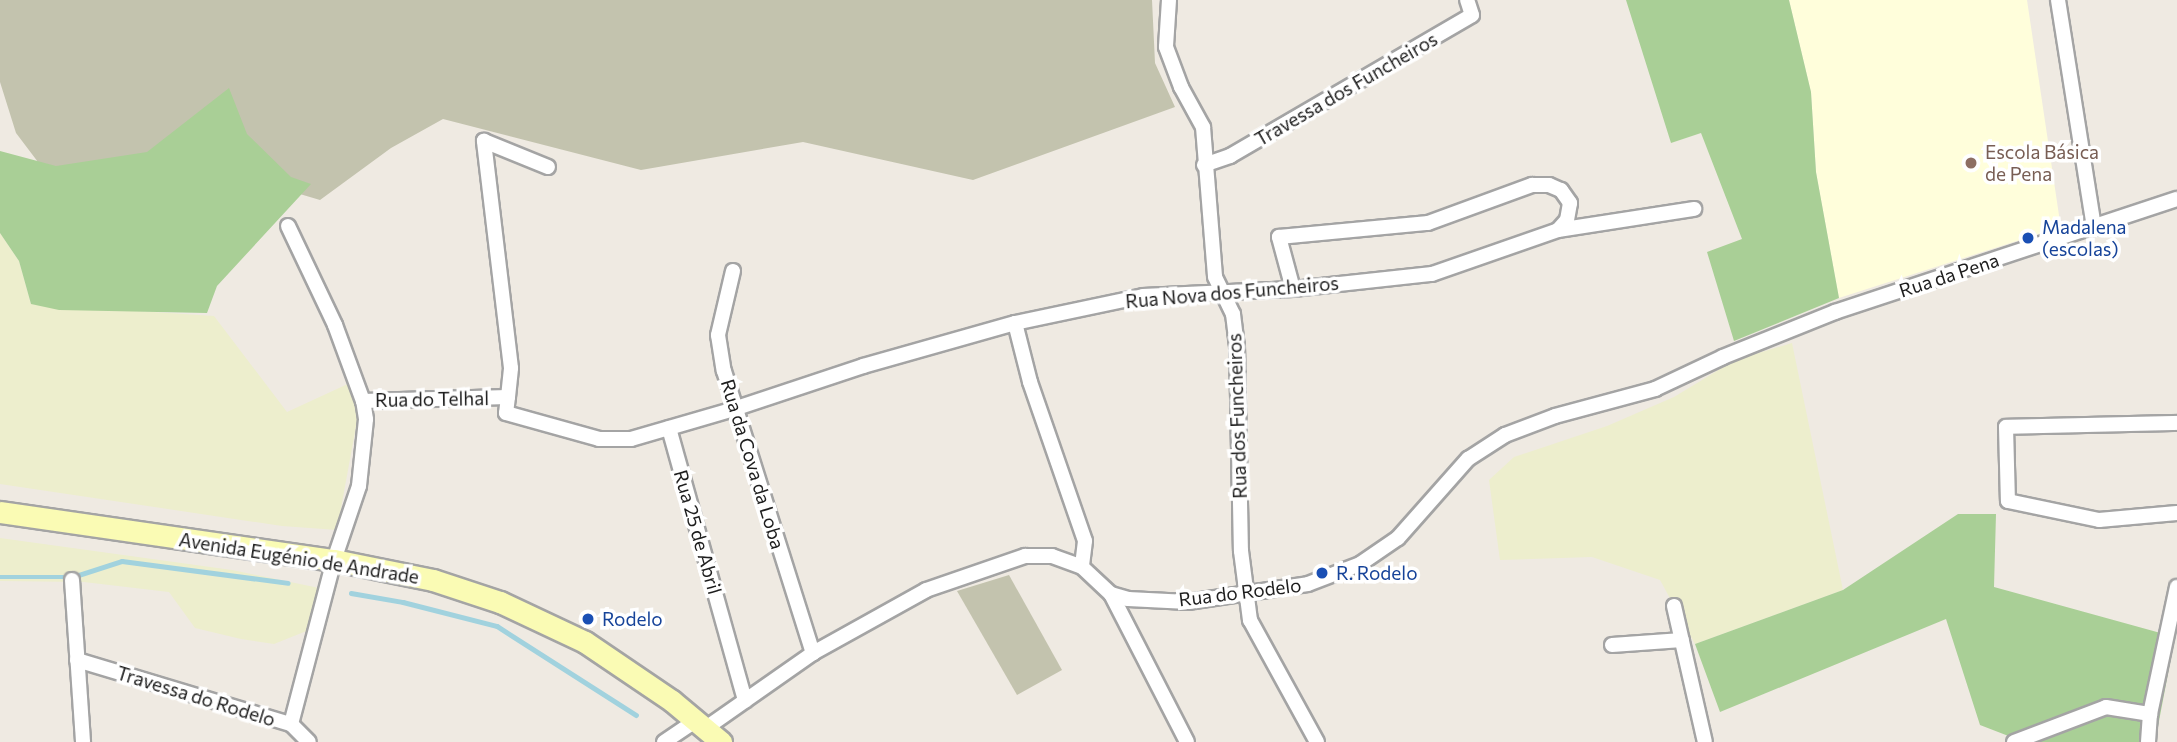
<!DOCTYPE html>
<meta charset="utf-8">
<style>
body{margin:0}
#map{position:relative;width:2177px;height:742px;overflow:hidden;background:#efeae2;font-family:Commissioner,sans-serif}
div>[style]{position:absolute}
.education>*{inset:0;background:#fffedb}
.construction>*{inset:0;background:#c3c3ae}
.farmland>*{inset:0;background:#edeecd}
.forest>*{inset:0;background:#a9cf96}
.stream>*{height:4.5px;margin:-2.25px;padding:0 2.25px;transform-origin:2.25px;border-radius:2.25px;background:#a1d2de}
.roads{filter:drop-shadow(2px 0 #a4a4a4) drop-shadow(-2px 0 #a4a4a4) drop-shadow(0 2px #a4a4a4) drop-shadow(0 -2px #a4a4a4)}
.minor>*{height:14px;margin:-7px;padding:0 7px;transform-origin:7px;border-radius:7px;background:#fff}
.secondary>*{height:21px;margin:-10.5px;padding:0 10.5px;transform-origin:10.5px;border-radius:10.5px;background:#fafbb4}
.dots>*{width:19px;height:19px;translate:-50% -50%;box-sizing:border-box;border:4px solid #fff;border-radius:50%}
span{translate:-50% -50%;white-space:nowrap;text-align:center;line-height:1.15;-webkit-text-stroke:7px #fff;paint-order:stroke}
.street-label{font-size:19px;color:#1d1d1d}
.education-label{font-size:19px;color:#785e54}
.left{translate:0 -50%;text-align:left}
.transit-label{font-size:19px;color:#164399}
</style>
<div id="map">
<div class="education">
<div style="clip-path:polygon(1789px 0,2027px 0,2060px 222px,2057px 228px,1839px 298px,1816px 172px,1811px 92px)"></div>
</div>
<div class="construction">
<div style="clip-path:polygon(0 0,1152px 0,1155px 63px,1175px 107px,973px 180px,803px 142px,641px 170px,443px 119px,391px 148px,320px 200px,256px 181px,41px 166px,16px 133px,0 82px)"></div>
<div style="clip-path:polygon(1009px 575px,1062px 670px,1017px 695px,957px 591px)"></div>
</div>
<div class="farmland">
<div style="clip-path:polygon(0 233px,19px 261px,31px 304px,214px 316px,287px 412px,352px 382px,359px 410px,337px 530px,282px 526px,0 484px)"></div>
<div style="clip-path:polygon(1792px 343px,1843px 590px,1695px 644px,1660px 580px,1592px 557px,1500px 560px,1489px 480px,1514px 457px,1607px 426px,1674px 397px,1735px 360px)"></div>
<div style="clip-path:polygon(0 538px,232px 570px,324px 589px,314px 628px,274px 644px,241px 639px,195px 628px,169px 592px,84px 582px,0 581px)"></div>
</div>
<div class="forest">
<div style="clip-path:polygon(1626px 0,1789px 0,1811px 92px,1816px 172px,1839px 298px,1734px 341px,1707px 252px,1742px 239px,1701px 133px,1671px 143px)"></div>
<div style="clip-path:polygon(229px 88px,247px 134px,291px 177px,311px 184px,217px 286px,207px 313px,59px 310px,31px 304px,19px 261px,0 233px,0 151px,56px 166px,147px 152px)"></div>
<div style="clip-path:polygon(1958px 514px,1996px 514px,1994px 587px,2175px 637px,2155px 742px,2024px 742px,1980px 725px,1946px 619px,1720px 712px,1695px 644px,1843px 590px)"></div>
</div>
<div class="stream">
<div style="left:79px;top:575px;width:45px;rotate:-18deg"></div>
<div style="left:122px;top:561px;width:167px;rotate:7.5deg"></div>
<div style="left:0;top:577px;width:65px"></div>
<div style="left:351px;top:593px;width:53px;rotate:9.8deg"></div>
<div style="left:403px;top:602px;width:97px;rotate:14.3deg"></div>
<div style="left:497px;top:626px;width:165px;rotate:32.6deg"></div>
</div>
<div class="roads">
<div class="minor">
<div style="left:1169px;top:0;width:47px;rotate:93.7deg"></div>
<div style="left:1166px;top:47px;width:43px;rotate:69.4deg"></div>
<div style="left:1181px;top:87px;width:46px;rotate:61.2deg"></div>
<div style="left:1203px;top:127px;width:150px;rotate:85.4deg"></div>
<div style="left:1215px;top:277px;width:41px;rotate:64.1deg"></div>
<div style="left:1233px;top:314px;width:32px;rotate:83deg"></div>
<div style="left:1237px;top:346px;width:205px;rotate:88.9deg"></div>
<div style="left:1241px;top:551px;width:70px;rotate:82.6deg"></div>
<div style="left:1250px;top:620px;width:139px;rotate:61.2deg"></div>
<div style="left:2058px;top:0;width:231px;rotate:81deg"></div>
<div style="left:1204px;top:165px;width:28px;rotate:-19deg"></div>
<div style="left:1230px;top:156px;width:280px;rotate:-30.2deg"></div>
<div style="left:1472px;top:15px;width:16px;rotate:-108deg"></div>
<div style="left:288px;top:226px;width:110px;rotate:64.6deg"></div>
<div style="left:335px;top:325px;width:81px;rotate:69.8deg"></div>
<div style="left:733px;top:271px;width:66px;rotate:103.2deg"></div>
<div style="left:718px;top:335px;width:36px;rotate:81deg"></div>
<div style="left:724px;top:371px;width:296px;rotate:72.5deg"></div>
<div style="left:1293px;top:289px;width:54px;rotate:-105.1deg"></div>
<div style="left:1279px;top:237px;width:150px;rotate:-5.4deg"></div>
<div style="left:1428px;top:223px;width:111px;rotate:-20.1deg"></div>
<div style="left:1532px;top:185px;width:17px"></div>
<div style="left:1549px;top:185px;width:13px;rotate:23deg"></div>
<div style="left:1561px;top:190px;width:16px;rotate:55deg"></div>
<div style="left:1570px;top:203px;width:17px;rotate:100deg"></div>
<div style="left:1567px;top:220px;width:13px;rotate:132deg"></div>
<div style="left:1015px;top:323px;width:61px;rotate:75.7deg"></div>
<div style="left:1030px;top:382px;width:168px;rotate:70.9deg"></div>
<div style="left:1085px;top:541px;width:26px;rotate:97deg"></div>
<div style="left:508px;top:397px;width:16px;rotate:97deg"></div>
<div style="left:506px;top:413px;width:97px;rotate:15.6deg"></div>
<div style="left:599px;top:439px;width:32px"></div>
<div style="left:631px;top:439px;width:107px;rotate:-16.2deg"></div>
<div style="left:734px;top:409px;width:136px;rotate:-18.4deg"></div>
<div style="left:863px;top:366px;width:158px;rotate:-15.8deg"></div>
<div style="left:1015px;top:323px;width:131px;rotate:-11.9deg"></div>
<div style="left:1143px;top:296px;width:150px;rotate:-2.7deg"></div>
<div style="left:1293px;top:289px;width:140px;rotate:-6.2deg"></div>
<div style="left:1432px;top:274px;width:133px;rotate:-19.2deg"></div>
<div style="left:1558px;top:230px;width:138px;rotate:-8.8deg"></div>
<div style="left:2177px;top:423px;width:171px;rotate:178.7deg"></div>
<div style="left:2006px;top:427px;width:74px;rotate:88.5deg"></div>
<div style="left:2008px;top:501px;width:93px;rotate:11.8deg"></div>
<div style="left:2099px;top:520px;width:78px;rotate:-5.1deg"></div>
<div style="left:669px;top:428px;width:283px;rotate:74.4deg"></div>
<div style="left:72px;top:580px;width:162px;rotate:86.1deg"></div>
<div style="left:1111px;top:594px;width:166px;rotate:62.8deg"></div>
<div style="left:1674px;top:606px;width:139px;rotate:77.2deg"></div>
<div style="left:1612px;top:645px;width:70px;rotate:-4.1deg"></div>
<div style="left:77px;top:660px;width:223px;rotate:16.7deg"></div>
<div style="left:291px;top:724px;width:25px;rotate:45deg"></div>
<div style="left:291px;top:724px;width:170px;rotate:-75.3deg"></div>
<div style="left:334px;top:560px;width:78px;rotate:-71.3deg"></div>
<div style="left:359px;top:486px;width:67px;rotate:-84deg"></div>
<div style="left:366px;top:419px;width:18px;rotate:-99deg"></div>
<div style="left:363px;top:401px;width:145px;rotate:-1.6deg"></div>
<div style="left:508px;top:397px;width:29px;rotate:-84deg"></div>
<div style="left:511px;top:368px;width:229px;rotate:-96.8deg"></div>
<div style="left:484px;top:141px;width:69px;rotate:22.1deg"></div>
<div style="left:706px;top:728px;width:131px;rotate:-35deg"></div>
<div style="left:813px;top:653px;width:129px;rotate:-29.1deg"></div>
<div style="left:926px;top:590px;width:105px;rotate:-19deg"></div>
<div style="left:1025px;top:556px;width:27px"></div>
<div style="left:1052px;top:556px;width:32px;rotate:20deg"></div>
<div style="left:1082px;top:567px;width:40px;rotate:43deg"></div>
<div style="left:1111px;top:594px;width:18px;rotate:16deg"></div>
<div style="left:1128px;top:599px;width:60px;rotate:2.9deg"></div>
<div style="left:1188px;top:602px;width:121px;rotate:-8.5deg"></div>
<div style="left:1308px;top:584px;width:56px;rotate:-21deg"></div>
<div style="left:1360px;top:564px;width:46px;rotate:-34.4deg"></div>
<div style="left:1398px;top:538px;width:106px;rotate:-48.5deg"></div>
<div style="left:1468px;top:459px;width:44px;rotate:-33deg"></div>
<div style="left:1505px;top:435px;width:53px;rotate:-20.8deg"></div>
<div style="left:1555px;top:416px;width:104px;rotate:-15.1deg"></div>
<div style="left:1655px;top:389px;width:75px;rotate:-25.2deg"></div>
<div style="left:1723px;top:357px;width:121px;rotate:-21.9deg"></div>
<div style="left:1835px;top:312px;width:360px;rotate:-18.3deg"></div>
<div style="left:664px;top:742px;width:40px;rotate:-34deg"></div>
<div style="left:2014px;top:742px;width:98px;rotate:-20.8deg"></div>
<div style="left:2106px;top:707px;width:45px;rotate:9deg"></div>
<div style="left:2148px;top:742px;width:28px;rotate:-86deg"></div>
<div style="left:2150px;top:714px;width:130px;rotate:-78deg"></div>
</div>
<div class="secondary">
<div style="left:0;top:512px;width:337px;rotate:8.2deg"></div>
<div style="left:334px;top:560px;width:101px;rotate:11.4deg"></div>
<div style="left:433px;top:580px;width:71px;rotate:18.2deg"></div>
<div style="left:500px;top:602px;width:94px;rotate:25.2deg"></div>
<div style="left:585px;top:642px;width:105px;rotate:34.1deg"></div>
<div style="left:672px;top:701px;width:64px;rotate:39.9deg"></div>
</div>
</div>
<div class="dots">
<div style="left:1971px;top:163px;background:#8d6e63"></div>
<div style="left:2028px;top:238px;background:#1a4fb4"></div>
<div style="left:1322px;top:573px;background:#1a4fb4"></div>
<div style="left:588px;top:619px;background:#1a4fb4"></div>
</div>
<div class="street-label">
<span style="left:1346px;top:89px;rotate:-30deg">Travessa dos Funcheiros</span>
<span style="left:1949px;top:275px;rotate:-18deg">Rua da Pena</span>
<span style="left:1232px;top:292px;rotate:-5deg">Rua Nova dos Funcheiros</span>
<span style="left:432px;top:399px;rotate:-1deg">Rua do Telhal</span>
<span style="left:1237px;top:416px;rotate:-92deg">Rua dos Funcheiros</span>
<span style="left:753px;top:464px;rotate:73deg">Rua da Cova da Loba</span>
<span style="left:698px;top:532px;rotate:74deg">Rua 25 de Abril</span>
<span style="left:299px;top:558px;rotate:9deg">Avenida Eugénio de Andrade</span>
<span style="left:1240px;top:592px;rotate:-7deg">Rua do Rodelo</span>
<span style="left:196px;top:696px;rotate:17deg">Travessa do Rodelo</span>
</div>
<div class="education-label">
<span class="left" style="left:1985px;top:163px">Escola Básica<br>de Pena</span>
</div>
<div class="transit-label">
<span class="left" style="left:2042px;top:238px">Madalena<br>(escolas)</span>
<span class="left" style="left:1336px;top:573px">R. Rodelo</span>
<span class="left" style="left:602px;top:619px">Rodelo</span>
</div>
</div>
